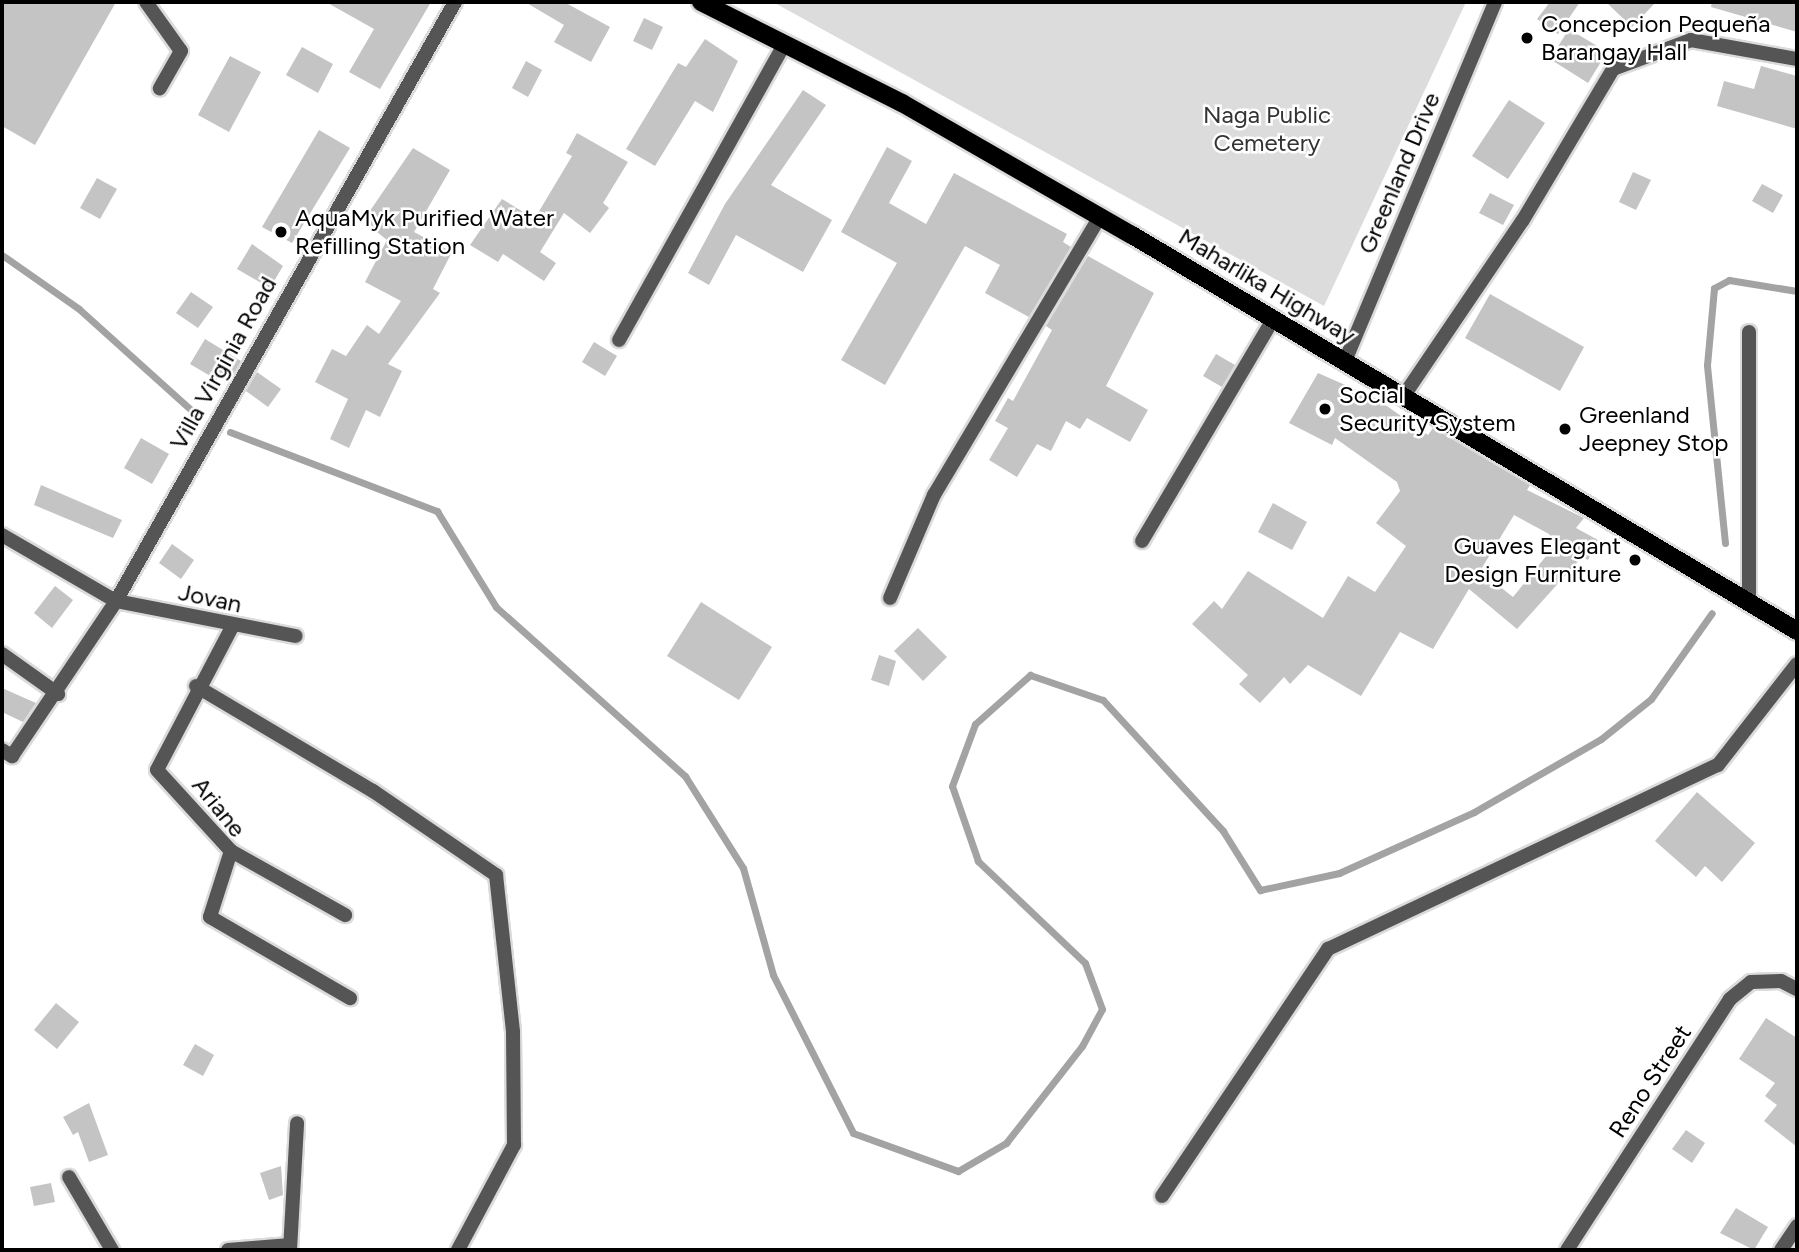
<!DOCTYPE html>
<meta charset="utf-8">
<style>
body{margin:0}
#map{position:relative;width:1799px;height:1252px;overflow:hidden;background:#fff;font-family:Figtree,sans-serif}
div>[style]{position:absolute}
.green>*{inset:0;background:#dcdcdc}
.stream>*{height:7px;margin:-3.5px;padding:0 3.5px;transform-origin:3.5px;border-radius:3.5px;background:#a3a3a3}
.building>*{inset:0;background:#c4c4c4}
.roads{filter:drop-shadow(2px 0 #dbdbdb) drop-shadow(-2px 0 #dbdbdb) drop-shadow(0 2px #dbdbdb) drop-shadow(0 -2px #dbdbdb)}
.service>*{height:14px;margin:-7px;padding:0 7px;transform-origin:7px;border-radius:7px;background:#555}
.minor>*{height:14px;margin:-7px;padding:0 7px;transform-origin:7px;border-radius:7px;background:#555}
.tertiary>*{height:14px;margin:-7px;padding:0 7px;transform-origin:7px;border-radius:7px;background:#555}
.primary>*{height:18px;margin:-9px;padding:0 9px;transform-origin:9px;border-radius:9px;background:#000}
.dots>*{width:19px;height:19px;translate:-50% -50%;box-sizing:border-box;border:4px solid #fff;border-radius:50%}
span{translate:-50% -50%;white-space:nowrap;text-align:center;line-height:1.15;-webkit-text-stroke:5px #fff;paint-order:stroke}
.poi-label{font-size:24px;color:#000}
.left{translate:0 -50%;text-align:left}
.right{translate:-100% -50%;text-align:right}
.park-label{font-size:24px;color:#333}
.street-label{font-size:24px;color:#000}
.frame{position:absolute;inset:0;border:4px solid #000;pointer-events:none}
</style>
<div id="map">
<div class="green">
<div style="clip-path:polygon(773px 2px,1466px 2px,1324px 306px)"></div>
</div>
<div class="stream">
<div style="left:2px;top:255px;width:94px;rotate:35deg"></div>
<div style="left:79px;top:309px;width:161px;rotate:42deg"></div>
<div style="left:230px;top:432px;width:222px;rotate:20.9deg"></div>
<div style="left:437px;top:511px;width:113px;rotate:58.4deg"></div>
<div style="left:496px;top:607px;width:254px;rotate:41.8deg"></div>
<div style="left:685px;top:776px;width:109px;rotate:57.8deg"></div>
<div style="left:743px;top:868px;width:111px;rotate:74.3deg"></div>
<div style="left:773px;top:975px;width:177px;rotate:63.1deg"></div>
<div style="left:853px;top:1133px;width:112px;rotate:19.9deg"></div>
<div style="left:958px;top:1171px;width:56px;rotate:-30.3deg"></div>
<div style="left:1006px;top:1143px;width:123px;rotate:-51.9deg"></div>
<div style="left:1082px;top:1046px;width:42px;rotate:-61.6deg"></div>
<div style="left:1102px;top:1009px;width:49px;rotate:-110.3deg"></div>
<div style="left:1085px;top:963px;width:148px;rotate:-136.4deg"></div>
<div style="left:978px;top:861px;width:79px;rotate:-109.1deg"></div>
<div style="left:952px;top:786px;width:66px;rotate:-69.6deg"></div>
<div style="left:975px;top:724px;width:74px;rotate:-41.7deg"></div>
<div style="left:1030px;top:675px;width:77px;rotate:18.9deg"></div>
<div style="left:1103px;top:700px;width:178px;rotate:47.5deg"></div>
<div style="left:1223px;top:831px;width:70px;rotate:57.9deg"></div>
<div style="left:1260px;top:890px;width:81px;rotate:-12.1deg"></div>
<div style="left:1339px;top:873px;width:148px;rotate:-24.3deg"></div>
<div style="left:1474px;top:812px;width:146px;rotate:-29.9deg"></div>
<div style="left:1601px;top:739px;width:64px;rotate:-38.7deg"></div>
<div style="left:1651px;top:699px;width:105px;rotate:-54.7deg"></div>
<div style="left:1725px;top:543px;width:179px;rotate:-95.8deg"></div>
<div style="left:1707px;top:365px;width:77px;rotate:-84.8deg"></div>
<div style="left:1714px;top:288px;width:17px;rotate:-28deg"></div>
<div style="left:1729px;top:280px;width:69px;rotate:9.2deg"></div>
</div>
<div class="building">
<div style="clip-path:polygon(2px 2px,116px 2px,35px 145px,2px 126px)"></div>
<div style="clip-path:polygon(326px 2px,431px 2px,380px 89px,349px 72px,374px 29px)"></div>
<div style="clip-path:polygon(525px 2px,564px 2px,610px 27px,591px 62px,554px 42px,564px 25px)"></div>
<div style="clip-path:polygon(1550px 2px,1580px 2px,1558px 34px,1537px 19px)"></div>
<div style="clip-path:polygon(1606px 2px,1656px 2px,1632px 27px)"></div>
<div style="clip-path:polygon(1712px 2px,1797px 2px,1797px 32px,1711px 7px)"></div>
<div style="clip-path:polygon(644px 18px,663px 27px,652px 50px,633px 41px)"></div>
<div style="clip-path:polygon(1569px 29px,1607px 52px,1588px 83px,1550px 59px)"></div>
<div style="clip-path:polygon(705px 39px,738px 61px,713px 112px,695px 101px,655px 166px,626px 149px,678px 63px,686px 67px)"></div>
<div style="clip-path:polygon(302px 47px,333px 64px,318px 93px,286px 75px)"></div>
<div style="clip-path:polygon(230px 56px,261px 72px,229px 132px,198px 115px)"></div>
<div style="clip-path:polygon(526px 61px,542px 70px,528px 97px,512px 88px)"></div>
<div style="clip-path:polygon(1761px 66px,1797px 76px,1797px 129px,1717px 106px,1724px 81px,1754px 89px)"></div>
<div style="clip-path:polygon(803px 90px,826px 105px,771px 185px,832px 220px,803px 272px,736px 235px,709px 285px,688px 273px,725px 204px)"></div>
<div style="clip-path:polygon(1509px 100px,1545px 123px,1508px 179px,1472px 156px)"></div>
<div style="clip-path:polygon(319px 130px,350px 148px,292px 243px,262px 227px)"></div>
<div style="clip-path:polygon(577px 133px,628px 162px,603px 203px,609px 208px,590px 233px,564px 213px,540px 252px,556px 263px,544px 281px,503px 254px,498px 262px,470px 245px,502px 199px,530px 216px,538px 213px,572px 156px,566px 153px)"></div>
<div style="clip-path:polygon(887px 147px,912px 161px,889px 203px,926px 224px,954px 173px,1067px 234px,1063px 242px,1071px 247px,1029px 317px,985px 293px,1000px 265px,965px 246px,885px 385px,841px 360px,897px 263px,841px 232px)"></div>
<div style="clip-path:polygon(413px 148px,450px 170px,414px 232px,452px 252px,433px 289px,440px 293px,388px 364px,402px 371px,380px 417px,366px 410px,349px 448px,330px 439px,348px 399px,315px 382px,332px 349px,346px 356px,367px 325px,379px 334px,401px 301px,365px 282px,387px 240px,363px 221px)"></div>
<div style="clip-path:polygon(1633px 172px,1651px 180px,1636px 210px,1619px 202px)"></div>
<div style="clip-path:polygon(97px 178px,117px 189px,100px 219px,80px 208px)"></div>
<div style="clip-path:polygon(1762px 184px,1783px 195px,1773px 213px,1752px 201px)"></div>
<div style="clip-path:polygon(1490px 193px,1514px 205px,1503px 225px,1479px 213px)"></div>
<div style="clip-path:polygon(252px 244px,283px 266px,270px 288px,237px 269px)"></div>
<div style="clip-path:polygon(1088px 256px,1154px 293px,1106px 386px,1148px 410px,1130px 442px,1087px 418px,1080px 429px,1066px 421px,1051px 451px,1037px 444px,1017px 477px,989px 460px,1008px 428px,995px 421px,1008px 398px,1013px 401px,1052px 330px,1046px 326px)"></div>
<div style="clip-path:polygon(191px 292px,213px 307px,198px 328px,176px 313px)"></div>
<div style="clip-path:polygon(1490px 294px,1584px 347px,1560px 391px,1465px 338px)"></div>
<div style="clip-path:polygon(205px 339px,241px 361px,230px 379px,221px 373px,217px 380px,190px 364px)"></div>
<div style="clip-path:polygon(594px 342px,617px 356px,605px 376px,582px 362px)"></div>
<div style="clip-path:polygon(1216px 354px,1235px 365px,1222px 387px,1203px 376px)"></div>
<div style="clip-path:polygon(257px 372px,281px 389px,268px 407px,246px 391px)"></div>
<div style="clip-path:polygon(evenodd,1318px 373px,1377px 399px,1428px 435px,1433px 428px,1530px 485px,1527px 490px,1584px 518px,1576px 528px,1598px 540px,1588px 560px,1582px 557px,1517px 629px,1469px 589px,1433px 649px,1400px 632px,1361px 696px,1308px 665px,1290px 684px,1284px 677px,1260px 703px,1239px 684px,1248px 675px,1192px 624px,1214px 601px,1222px 609px,1248px 571px,1323px 618px,1348px 576px,1375px 592px,1406px 546px,1376px 523px,1400px 491px,1397px 482px,1335px 438px,1332px 445px,1289px 423px,1318px 373px,1514px 515px,1549px 534px,1555px 545px,1513px 597px,1480px 571px,1514px 515px)"></div>
<div style="clip-path:polygon(141px 438px,169px 454px,152px 484px,124px 468px)"></div>
<div style="clip-path:polygon(41px 485px,122px 520px,113px 538px,34px 505px)"></div>
<div style="clip-path:polygon(1273px 503px,1307px 522px,1292px 550px,1258px 532px)"></div>
<div style="clip-path:polygon(172px 544px,194px 560px,181px 579px,159px 563px)"></div>
<div style="clip-path:polygon(55px 586px,73px 600px,52px 628px,34px 613px)"></div>
<div style="clip-path:polygon(701px 602px,772px 647px,739px 700px,667px 656px)"></div>
<div style="clip-path:polygon(918px 628px,947px 657px,923px 681px,894px 651px)"></div>
<div style="clip-path:polygon(879px 655px,896px 661px,889px 686px,871px 680px)"></div>
<div style="clip-path:polygon(2px 688px,36px 703px,23px 722px,2px 712px)"></div>
<div style="clip-path:polygon(1697px 792px,1755px 843px,1722px 882px,1705px 866px,1696px 877px,1655px 841px)"></div>
<div style="clip-path:polygon(56px 1003px,79px 1022px,57px 1049px,34px 1030px)"></div>
<div style="clip-path:polygon(1766px 1018px,1797px 1038px,1797px 1147px,1764px 1121px,1777px 1105px,1765px 1096px,1775px 1083px,1739px 1059px)"></div>
<div style="clip-path:polygon(195px 1044px,214px 1055px,203px 1076px,183px 1065px)"></div>
<div style="clip-path:polygon(89px 1103px,108px 1155px,89px 1162px,78px 1132px,73px 1135px,63px 1117px)"></div>
<div style="clip-path:polygon(1686px 1130px,1705px 1143px,1692px 1163px,1672px 1149px)"></div>
<div style="clip-path:polygon(281px 1166px,283px 1195px,269px 1200px,260px 1173px)"></div>
<div style="clip-path:polygon(51px 1183px,55px 1202px,34px 1206px,30px 1187px)"></div>
<div style="clip-path:polygon(1736px 1208px,1768px 1227px,1754px 1250px,1720px 1233px)"></div>
</div>
<div class="roads">
<div class="service">
<div style="left:146px;top:2px;width:60px;rotate:54.5deg"></div>
<div style="left:181px;top:51px;width:43px;rotate:119.6deg"></div>
<div style="left:619px;top:340px;width:337px;rotate:-60.8deg"></div>
<div style="left:1142px;top:541px;width:259px;rotate:-59.4deg"></div>
<div style="left:1749px;top:596px;width:264px;rotate:-90deg"></div>
</div>
<div class="minor">
<div style="left:1405px;top:394px;width:210px;rotate:-55.9deg"></div>
<div style="left:1523px;top:220px;width:176px;rotate:-59.2deg"></div>
<div style="left:1613px;top:69px;width:83px;rotate:-20.4deg"></div>
<div style="left:1691px;top:40px;width:108px;rotate:10.2deg"></div>
<div style="left:2px;top:535px;width:132px;rotate:30.1deg"></div>
<div style="left:116px;top:601px;width:183px;rotate:11deg"></div>
<div style="left:890px;top:598px;width:112px;rotate:-66.9deg"></div>
<div style="left:934px;top:495px;width:324px;rotate:-59.2deg"></div>
<div style="left:232px;top:627px;width:161px;rotate:117.7deg"></div>
<div style="left:157px;top:770px;width:110px;rotate:47.6deg"></div>
<div style="left:231px;top:851px;width:69px;rotate:107.7deg"></div>
<div style="left:210px;top:917px;width:162px;rotate:30.1deg"></div>
<div style="left:2px;top:654px;width:69px;rotate:35.5deg"></div>
<div style="left:196px;top:686px;width:206px;rotate:30.7deg"></div>
<div style="left:373px;top:791px;width:149px;rotate:34.3deg"></div>
<div style="left:496px;top:875px;width:158px;rotate:83.8deg"></div>
<div style="left:513px;top:1032px;width:113px;rotate:89.5deg"></div>
<div style="left:514px;top:1145px;width:119px;rotate:118.1deg"></div>
<div style="left:2px;top:750px;width:12px;rotate:31deg"></div>
<div style="left:12px;top:756px;width:187px;rotate:-56.1deg"></div>
<div style="left:116px;top:601px;width:688px;rotate:-60.49deg"></div>
<div style="left:231px;top:851px;width:131px;rotate:29.3deg"></div>
<div style="left:69px;top:1177px;width:85px;rotate:59.5deg"></div>
<div style="left:1162px;top:1196px;width:298px;rotate:-56.1deg"></div>
<div style="left:1328px;top:949px;width:431px;rotate:-25.3deg"></div>
<div style="left:1718px;top:765px;width:128px;rotate:-52deg"></div>
<div style="left:228px;top:1250px;width:62px;rotate:-4.6deg"></div>
<div style="left:290px;top:1250px;width:127px;rotate:-86.8deg"></div>
<div style="left:1567px;top:1250px;width:299px;rotate:-57deg"></div>
<div style="left:1730px;top:999px;width:27px;rotate:-39deg"></div>
<div style="left:1751px;top:982px;width:30px;rotate:-2deg"></div>
<div style="left:1781px;top:981px;width:18px;rotate:27deg"></div>
<div style="left:1781px;top:1250px;width:29px;rotate:-56deg"></div>
</div>
<div class="tertiary">
<div style="left:1345px;top:361px;width:389px;rotate:-67.3deg"></div>
</div>
<div class="primary">
<div style="left:701px;top:2px;width:225px;rotate:26.7deg"></div>
<div style="left:902px;top:103px;width:265px;rotate:29.9deg"></div>
<div style="left:1132px;top:235px;width:774px;rotate:30.77deg"></div>
</div>
</div>
<div class="dots">
<div style="left:1527px;top:38px;background:#000"></div>
<div style="left:281px;top:232px;background:#000"></div>
<div style="left:1325px;top:409px;background:#000"></div>
<div style="left:1565px;top:429px;background:#000"></div>
<div style="left:1635px;top:560px;background:#000"></div>
</div>
<div class="poi-label">
<span class="left" style="left:1541px;top:38px">Concepcion Pequeña<br>Barangay Hall</span>
<span class="left" style="left:295px;top:232px">AquaMyk Purified Water<br>Refilling Station</span>
<span class="left" style="left:1339px;top:409px">Social<br>Security System</span>
<span class="left" style="left:1579px;top:429px">Greenland<br>Jeepney Stop</span>
<span class="right" style="left:1621px;top:560px">Guaves Elegant<br>Design Furniture</span>
</div>
<div class="park-label">
<span style="left:1267px;top:129px">Naga Public<br>Cemetery</span>
</div>
<div class="street-label">
<span style="left:1399px;top:173px;rotate:-67deg">Greenland Drive</span>
<span style="left:1267px;top:286px;rotate:31deg">Maharlika Highway</span>
<span style="left:223px;top:363px;rotate:-61deg">Villa Virginia Road</span>
<span style="left:210px;top:598px;rotate:12deg">Jovan</span>
<span style="left:219px;top:807px;rotate:51deg">Ariane</span>
<span style="left:1650px;top:1081px;rotate:-57deg">Reno Street</span>
</div>
<div class="frame"></div>
</div>
